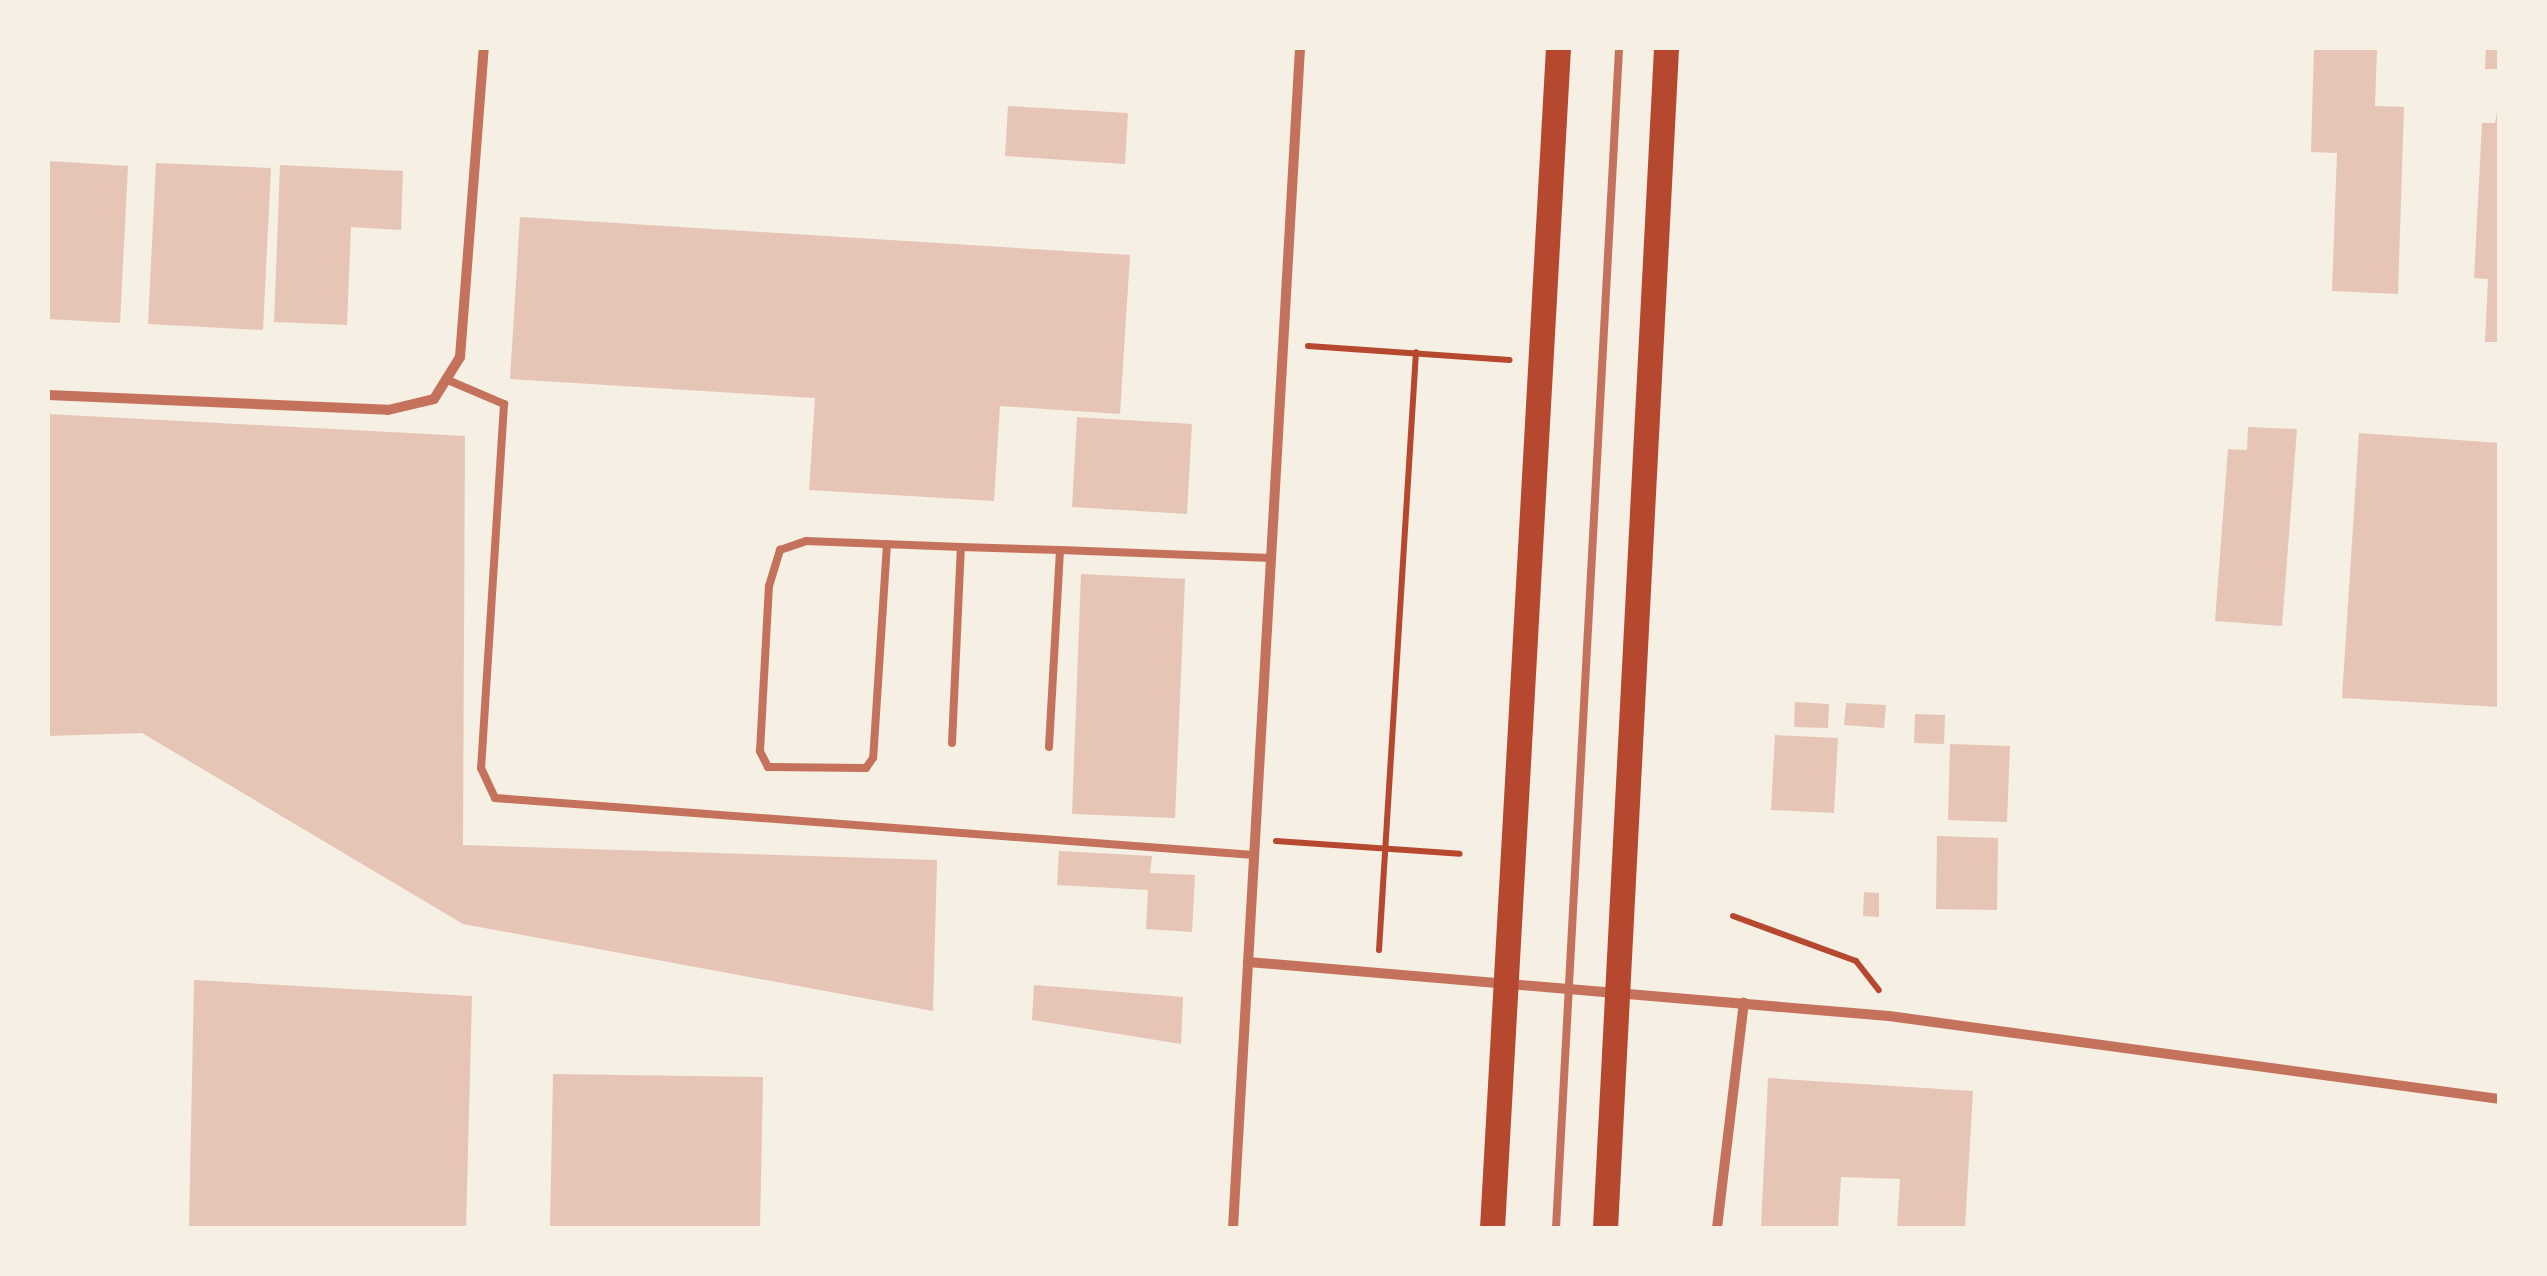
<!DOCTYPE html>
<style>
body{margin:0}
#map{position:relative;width:2547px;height:1276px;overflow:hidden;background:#f6efe4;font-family:"Nunito Sans",sans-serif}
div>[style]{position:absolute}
.building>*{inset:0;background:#e6c5b7}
.path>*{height:6px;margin:-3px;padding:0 3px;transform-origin:3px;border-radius:3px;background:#b5482f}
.service>*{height:8px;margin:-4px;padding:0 4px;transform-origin:4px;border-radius:4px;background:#c5725c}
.minor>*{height:10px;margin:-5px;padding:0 5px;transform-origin:5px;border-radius:5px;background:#c5725c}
.primary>*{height:25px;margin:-12.5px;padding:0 12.5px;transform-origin:12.5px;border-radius:12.5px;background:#b5482f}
span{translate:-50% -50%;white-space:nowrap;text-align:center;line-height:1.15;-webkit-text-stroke:8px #f6efe4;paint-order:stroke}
.frame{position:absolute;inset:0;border:50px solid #f6efe4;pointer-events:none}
</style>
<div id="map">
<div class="building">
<div style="clip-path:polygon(2314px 48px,2377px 48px,2375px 106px,2404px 107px,2398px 294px,2332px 291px,2337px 153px,2311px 152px)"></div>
<div style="clip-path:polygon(2486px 48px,2500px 48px,2500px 69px,2485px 69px)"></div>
<div style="clip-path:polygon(2500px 93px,2500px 342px,2485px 342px,2488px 279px,2474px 278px,2482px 123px,2495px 123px)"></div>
<div style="clip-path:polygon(1008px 106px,1128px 113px,1125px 164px,1005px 156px)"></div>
<div style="clip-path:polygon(48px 161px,128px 166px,120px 323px,48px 319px)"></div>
<div style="clip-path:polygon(156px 163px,271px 168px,263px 330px,148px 324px)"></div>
<div style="clip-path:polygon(280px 165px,403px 171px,401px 230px,351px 227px,347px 325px,274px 322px)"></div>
<div style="clip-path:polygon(520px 217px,1130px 255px,1120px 414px,1000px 406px,994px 501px,809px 490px,815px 398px,510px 379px)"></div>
<div style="clip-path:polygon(48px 414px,465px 436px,463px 845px,937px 860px,933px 1011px,463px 924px,142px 733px,48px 736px)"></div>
<div style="clip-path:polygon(1077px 417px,1192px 424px,1187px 514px,1072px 507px)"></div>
<div style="clip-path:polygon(2248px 427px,2297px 429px,2282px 626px,2215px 621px,2228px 449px,2247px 450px)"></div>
<div style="clip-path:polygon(2359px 433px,2500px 443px,2500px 707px,2342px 698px)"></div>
<div style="clip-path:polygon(1081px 574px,1185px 579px,1175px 818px,1072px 814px)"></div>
<div style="clip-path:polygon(1795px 702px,1829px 704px,1828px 728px,1794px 727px)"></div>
<div style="clip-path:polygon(1846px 703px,1886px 705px,1884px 728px,1844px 725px)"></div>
<div style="clip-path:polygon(1915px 714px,1945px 715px,1944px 744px,1914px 743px)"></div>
<div style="clip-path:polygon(1775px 735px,1838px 738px,1834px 813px,1771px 810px)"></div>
<div style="clip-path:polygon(1950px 744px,2010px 746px,2007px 822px,1948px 820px)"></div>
<div style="clip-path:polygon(1937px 836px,1998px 838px,1997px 910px,1936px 909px)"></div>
<div style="clip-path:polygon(1059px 851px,1152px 856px,1150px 873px,1195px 875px,1192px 932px,1146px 929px,1148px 890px,1057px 885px)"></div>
<div style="clip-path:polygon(1864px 892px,1879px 893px,1879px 917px,1863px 916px)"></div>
<div style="clip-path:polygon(194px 980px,472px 996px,466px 1228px,189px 1228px)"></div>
<div style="clip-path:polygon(1034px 985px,1183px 997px,1181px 1044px,1032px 1020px)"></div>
<div style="clip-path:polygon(553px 1074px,763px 1077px,760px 1228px,550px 1228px)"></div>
<div style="clip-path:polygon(1768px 1078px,1973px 1091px,1965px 1228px,1897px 1228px,1900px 1179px,1841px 1177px,1838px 1228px,1761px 1228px)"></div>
</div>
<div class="path">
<div style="left:1308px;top:346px;width:202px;rotate:4deg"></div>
<div style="left:1276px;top:841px;width:184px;rotate:4deg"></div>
<div style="left:1733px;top:916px;width:131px;rotate:20.1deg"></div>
<div style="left:1856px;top:961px;width:37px;rotate:52deg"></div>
<div style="left:1379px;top:950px;width:599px;rotate:-86.46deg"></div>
</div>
<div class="service">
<div style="left:450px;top:381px;width:59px;rotate:23.1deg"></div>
<div style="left:504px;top:404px;width:365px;rotate:93.6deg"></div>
<div style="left:481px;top:768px;width:33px;rotate:65deg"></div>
<div style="left:495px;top:798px;width:761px;rotate:4.29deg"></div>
<div style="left:887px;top:544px;width:214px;rotate:93.7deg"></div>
<div style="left:873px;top:758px;width:12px;rotate:125deg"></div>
<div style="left:866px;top:768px;width:98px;rotate:-179.4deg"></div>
<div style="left:768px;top:767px;width:18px;rotate:-117deg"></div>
<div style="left:760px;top:751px;width:165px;rotate:-86.9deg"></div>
<div style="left:769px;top:586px;width:38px;rotate:-73deg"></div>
<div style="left:780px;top:550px;width:28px;rotate:-19deg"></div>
<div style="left:806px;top:541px;width:155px;rotate:2.2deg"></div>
<div style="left:961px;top:547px;width:99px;rotate:1.7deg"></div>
<div style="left:1060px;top:550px;width:211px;rotate:2.2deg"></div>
<div style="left:952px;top:743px;width:196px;rotate:-87.4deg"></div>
<div style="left:1049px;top:747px;width:197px;rotate:-86.8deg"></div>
<div style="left:1556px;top:1228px;width:1182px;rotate:-86.94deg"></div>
</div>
<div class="minor">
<div style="left:48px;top:395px;width:340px;rotate:2.5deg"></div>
<div style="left:388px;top:410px;width:47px;rotate:-13.4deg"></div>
<div style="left:434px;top:399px;width:49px;rotate:-58.2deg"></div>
<div style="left:460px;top:357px;width:310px;rotate:-85.6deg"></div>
<div style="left:1248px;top:962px;width:643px;rotate:4.82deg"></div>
<div style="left:1889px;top:1016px;width:617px;rotate:7.74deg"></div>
<div style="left:1233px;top:1228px;width:1182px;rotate:-86.75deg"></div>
<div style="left:1717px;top:1228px;width:227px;rotate:-83.2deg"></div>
</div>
<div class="primary">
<div style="left:1492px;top:1228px;width:1182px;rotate:-86.8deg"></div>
<div style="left:1605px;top:1228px;width:1182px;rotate:-87.04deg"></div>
</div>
<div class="frame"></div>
</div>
